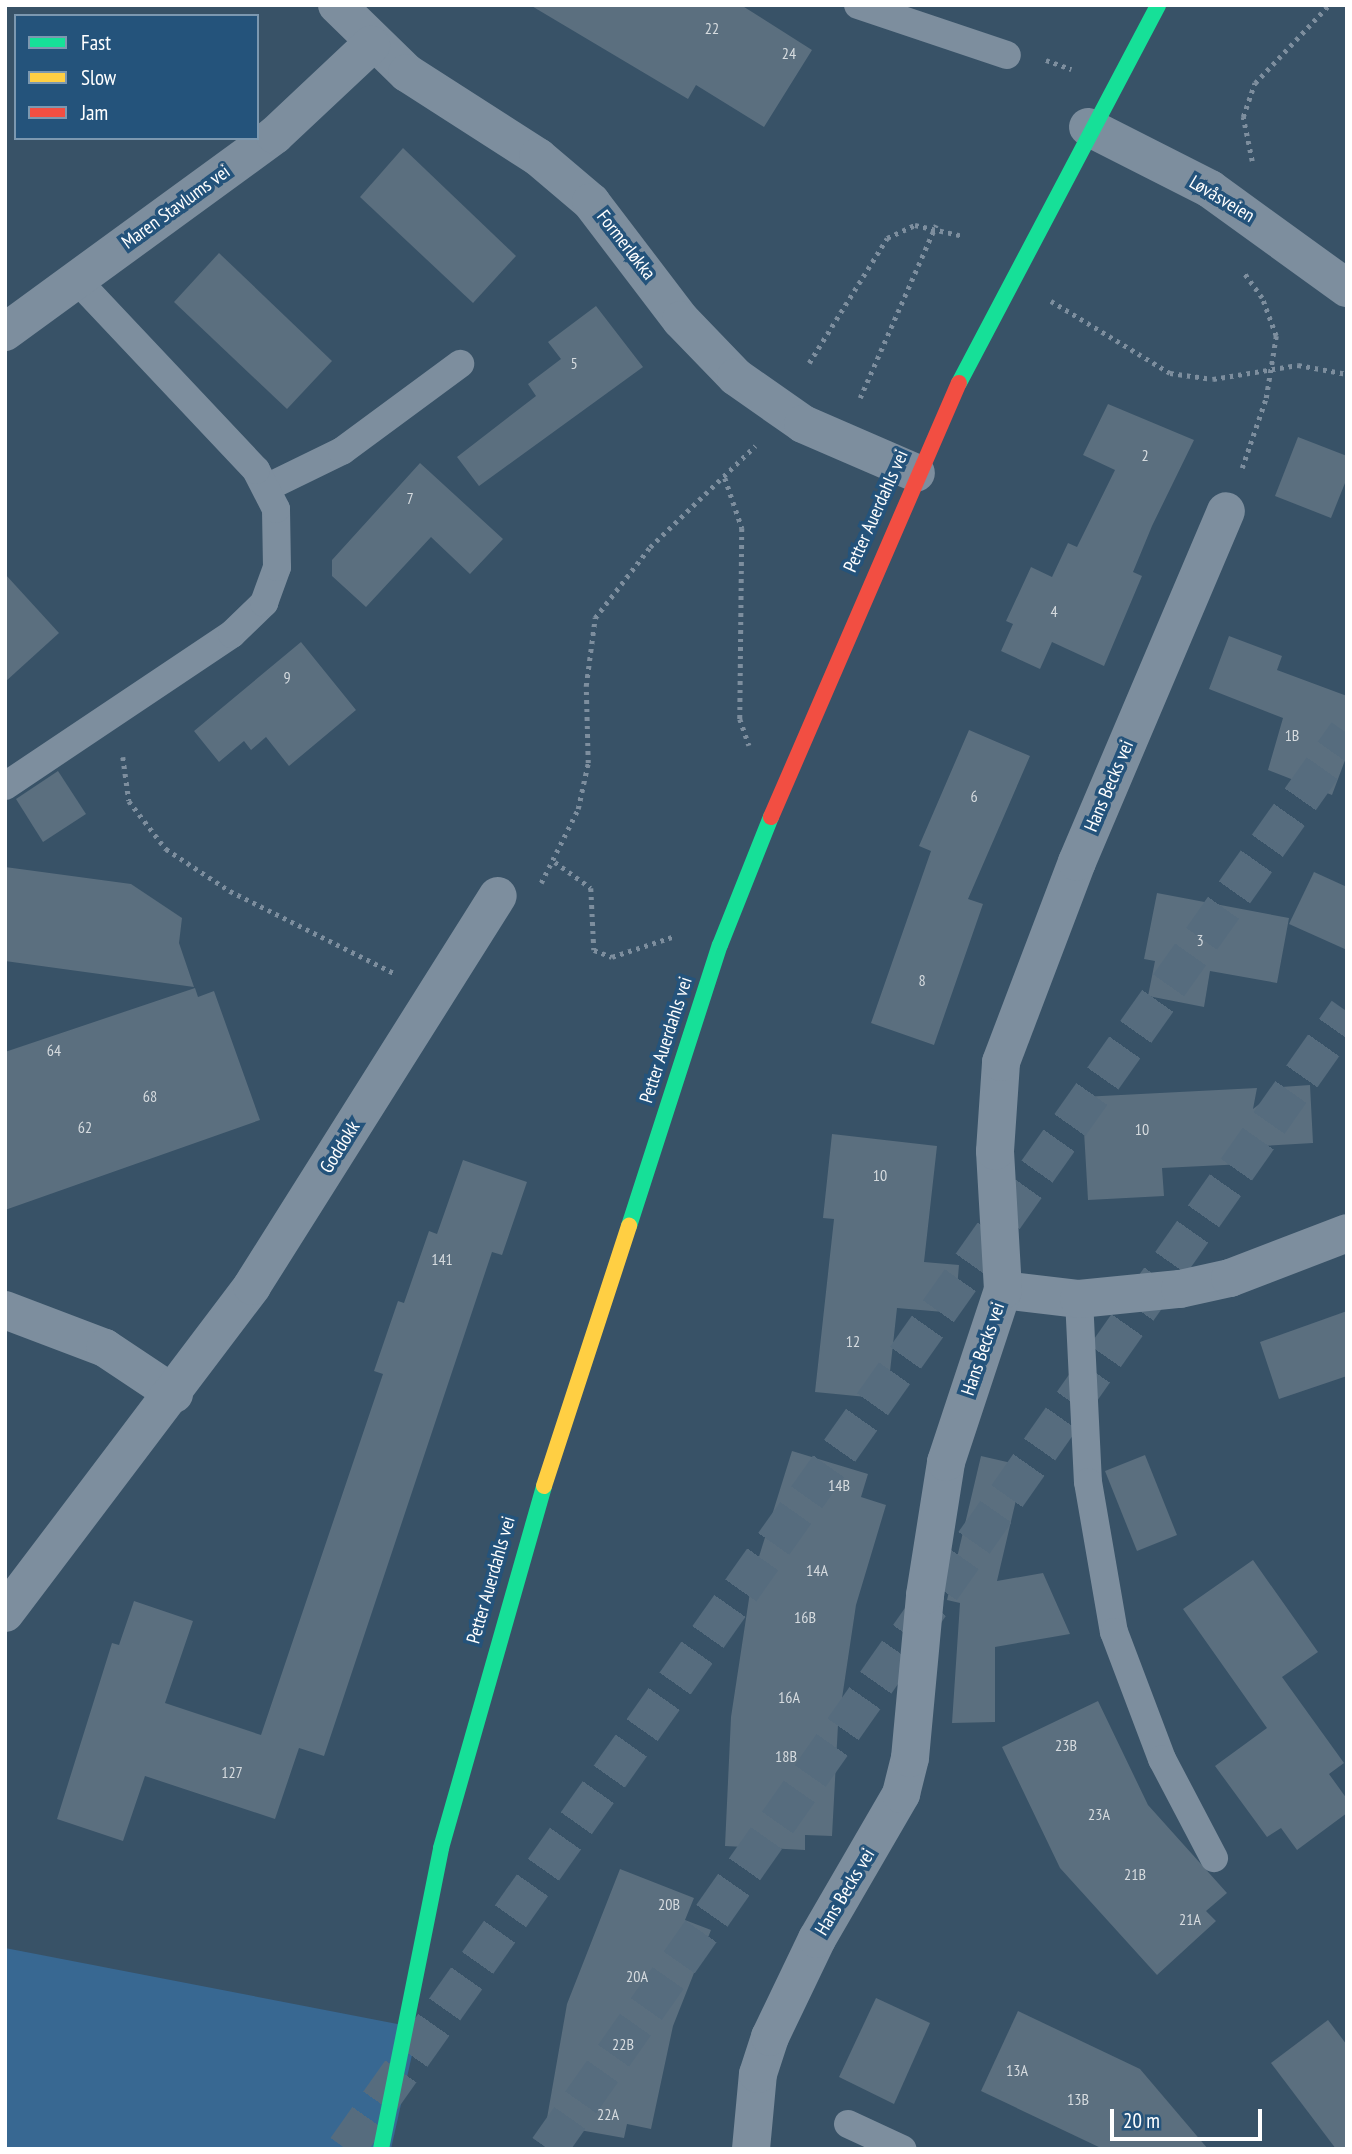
<!DOCTYPE html>
<meta charset="utf-8">
<style>
body{margin:0}
#map{position:relative;width:1352px;height:2154px;overflow:hidden;background:#385267;font-family:"PT Sans Narrow",sans-serif}
div>[style]{position:absolute}
.green>*{inset:0;background:#386892}
.building>*{inset:0;background:#5b6f7f}
.highway-tunnel>*{height:38px;margin-top:-19px;transform-origin:0;background:repeating-linear-gradient(90deg,#566c7e 0 38px,transparent 0 57px)}
.path>*{height:4.5px;margin-top:-2.25px;transform-origin:0;background:repeating-linear-gradient(90deg,#7d8e9e 0 3.5px,transparent 0 8.5px)}
.lane>*{height:28px;margin:-14px;padding:0 14px;transform-origin:14px;border-radius:14px;background:#7d8e9e}
.street>*{height:38px;margin:-19px;padding:0 19px;transform-origin:19px;border-radius:19px;background:#7d8e9e}
.fast>*{height:16px;margin:-8px;padding:0 8px;transform-origin:8px;border-radius:8px;background:#16e098}
.slow>*{height:16px;margin:-8px;padding:0 8px;transform-origin:8px;border-radius:8px;background:#ffcf43}
.jam>*{height:16px;margin:-8px;padding:0 8px;transform-origin:8px;border-radius:8px;background:#f24e42}
span{translate:-50% -50%;white-space:nowrap;text-align:center;line-height:1.15;-webkit-text-stroke:7px #24537b;paint-order:stroke}
.number-label{font-size:16px;color:#d6dbdf}
.number-label span{-webkit-text-stroke-width:0}
.street-label{font-size:19px;color:#fff}
.frame{position:absolute;inset:0;border:7px solid #fff;pointer-events:none}
.legend{position:absolute;left:14px;top:14px;width:245px;height:126px;box-sizing:border-box;background:#24537b;border:2px solid #7c98b0;margin:0;padding:9px 12px;list-style:none;font-size:21px;color:#fff}
.legend li{display:flex;align-items:center;gap:14px;height:35px}
.legend b{width:35px;border:2px solid #7c98b0}
.scale{position:absolute;left:1110px;top:2109px;width:152px;height:32px;box-sizing:border-box;border:4px solid #fff;border-top:0;padding-left:9px;font-size:21px;line-height:24px;white-space:nowrap;color:#fff;-webkit-text-stroke:5px #24537b;paint-order:stroke}
</style>
<div id="map">
<div class="green">
<div style="clip-path:polygon(5px 1948px,418px 2028px,391px 2149px,5px 2149px)"></div>
</div>
<div class="building">
<div style="clip-path:polygon(530px 5px,741px 5px,812px 50px,764px 127px,696px 85px,688px 99px)"></div>
<div style="clip-path:polygon(403px 148px,516px 256px,473px 303px,360px 197px)"></div>
<div style="clip-path:polygon(219px 253px,332px 361px,287px 409px,174px 302px)"></div>
<div style="clip-path:polygon(596px 306px,643px 367px,479px 486px,457px 457px,536px 396px,528px 384px,561px 359px,548px 342px)"></div>
<div style="clip-path:polygon(1108px 404px,1194px 440px,1152px 526px,1133px 572px,1142px 576px,1104px 666px,1052px 642px,1040px 669px,1001px 651px,1013px 624px,1006px 621px,1031px 567px,1052px 577px,1068px 543px,1077px 547px,1115px 470px,1083px 455px)"></div>
<div style="clip-path:polygon(1298px 437px,1347px 456px,1347px 478px,1331px 518px,1275px 496px)"></div>
<div style="clip-path:polygon(420px 463px,503px 539px,470px 574px,431px 537px,366px 607px,332px 576px,332px 560px)"></div>
<div style="clip-path:polygon(5px 574px,59px 633px,5px 682px)"></div>
<div style="clip-path:polygon(1229px 636px,1282px 656px,1277px 670px,1347px 696px,1347px 755px,1332px 795px,1268px 770px,1283px 718px,1209px 689px)"></div>
<div style="clip-path:polygon(301px 642px,356px 710px,289px 766px,266px 737px,251px 750px,244px 741px,219px 762px,194px 731px)"></div>
<div style="clip-path:polygon(969px 730px,1030px 756px,968px 899px,983px 904px,934px 1045px,871px 1023px,931px 851px,919px 846px)"></div>
<div style="clip-path:polygon(58px 771px,86px 814px,43px 842px,16px 799px)"></div>
<div style="clip-path:polygon(5px 867px,131px 884px,182px 918px,179px 943px,194px 987px,5px 961px)"></div>
<div style="clip-path:polygon(1314px 872px,1347px 887px,1347px 950px,1289px 924px)"></div>
<div style="clip-path:polygon(1157px 893px,1289px 918px,1277px 983px,1210px 971px,1204px 1007px,1148px 996px,1155px 961px,1144px 959px)"></div>
<div style="clip-path:polygon(195px 988px,198px 997px,214px 991px,260px 1120px,5px 1210px,5px 1052px)"></div>
<div style="clip-path:polygon(1310px 1085px,1313px 1143px,1244px 1147px,1245px 1164px,1162px 1168px,1164px 1196px,1088px 1200px,1082px 1097px,1257px 1088px,1253px 1109px,1281px 1087px)"></div>
<div style="clip-path:polygon(832px 1134px,937px 1146px,924px 1262px,959px 1265px,955px 1313px,897px 1308px,887px 1399px,815px 1392px,834px 1219px,823px 1218px)"></div>
<div style="clip-path:polygon(463px 1160px,527px 1182px,502px 1255px,492px 1252px,324px 1756px,299px 1748px,275px 1819px,145px 1776px,123px 1841px,57px 1819px,112px 1643px,119px 1645px,134px 1601px,193px 1621px,165px 1703px,261px 1735px,383px 1374px,374px 1371px,398px 1301px,404px 1303px,429px 1231px,437px 1234px)"></div>
<div style="clip-path:polygon(1347px 1311px,1347px 1376px,1279px 1399px,1260px 1342px)"></div>
<div style="clip-path:polygon(792px 1451px,868px 1474px,861px 1497px,886px 1505px,856px 1605px,838px 1725px,832px 1836px,805px 1835px,805px 1850px,725px 1846px,731px 1717px,752px 1579px)"></div>
<div style="clip-path:polygon(1145px 1455px,1177px 1535px,1137px 1551px,1105px 1471px)"></div>
<div style="clip-path:polygon(981px 1456px,1024px 1466px,997px 1581px,1043px 1573px,1070px 1634px,995px 1647px,995px 1722px,952px 1723px,960px 1603px,947px 1600px)"></div>
<div style="clip-path:polygon(1253px 1560px,1318px 1652px,1282px 1677px,1344px 1763px,1329px 1774px,1347px 1799px,1347px 1813px,1297px 1850px,1281px 1828px,1267px 1837px,1215px 1766px,1267px 1728px,1183px 1609px)"></div>
<div style="clip-path:polygon(1098px 1701px,1148px 1805px,1227px 1893px,1206px 1911px,1216px 1921px,1157px 1975px,1060px 1868px,1002px 1747px)"></div>
<div style="clip-path:polygon(620px 1869px,694px 1898px,685px 1920px,711px 1930px,673px 2026px,651px 2129px,627px 2124px,624px 2138px,546px 2124px,567px 2004px)"></div>
<div style="clip-path:polygon(876px 1998px,930px 2023px,894px 2104px,839px 2077px)"></div>
<div style="clip-path:polygon(1018px 2011px,1140px 2069px,1208px 2149px,1103px 2149px,981px 2091px)"></div>
<div style="clip-path:polygon(1328px 2020px,1347px 2045px,1347px 2149px,1336px 2149px,1271px 2063px)"></div>
</div>
<div class="highway-tunnel">
<div style="left:346px;top:2149px;width:1734px;rotate:-54.74deg"></div>
<div style="left:548px;top:2149px;width:1390px;rotate:-54.9deg"></div>
</div>
<div class="path">
<div style="left:1046px;top:60px;width:27px;rotate:20deg"></div>
<div style="left:1252px;top:161px;width:45px;rotate:-101.6deg"></div>
<div style="left:1243px;top:117px;width:36px;rotate:-71deg"></div>
<div style="left:1255px;top:83px;width:108px;rotate:-46.5deg"></div>
<div style="left:1051px;top:301px;width:139px;rotate:31.2deg"></div>
<div style="left:1170px;top:373px;width:43px;rotate:7.9deg"></div>
<div style="left:1213px;top:379px;width:86px;rotate:-9.4deg"></div>
<div style="left:1298px;top:365px;width:50px;rotate:10.4deg"></div>
<div style="left:809px;top:363px;width:147px;rotate:-58deg"></div>
<div style="left:887px;top:238px;width:31px;rotate:-25deg"></div>
<div style="left:915px;top:225px;width:49px;rotate:12.9deg"></div>
<div style="left:860px;top:398px;width:189px;rotate:-66.3deg"></div>
<div style="left:1242px;top:468px;width:74px;rotate:-71.1deg"></div>
<div style="left:1266px;top:398px;width:63px;rotate:-80.8deg"></div>
<div style="left:1276px;top:336px;width:40px;rotate:-110.2deg"></div>
<div style="left:1262px;top:298px;width:31px;rotate:-126deg"></div>
<div style="left:725px;top:478px;width:53px;rotate:71.2deg"></div>
<div style="left:742px;top:528px;width:191px;rotate:90.6deg"></div>
<div style="left:740px;top:719px;width:28px;rotate:71deg"></div>
<div style="left:123px;top:757px;width:44px;rotate:82.2deg"></div>
<div style="left:129px;top:801px;width:61px;rotate:52.4deg"></div>
<div style="left:166px;top:849px;width:77px;rotate:33.3deg"></div>
<div style="left:230px;top:891px;width:186px;rotate:26.6deg"></div>
<div style="left:555px;top:862px;width:44px;rotate:35.8deg"></div>
<div style="left:591px;top:888px;width:62px;rotate:87.2deg"></div>
<div style="left:594px;top:950px;width:19px;rotate:21deg"></div>
<div style="left:612px;top:957px;width:66px;rotate:-18.4deg"></div>
<div style="left:541px;top:883px;width:83px;rotate:-63.4deg"></div>
<div style="left:578px;top:809px;width:47px;rotate:-77.7deg"></div>
<div style="left:588px;top:763px;width:77px;rotate:-91.5deg"></div>
<div style="left:586px;top:686px;width:69px;rotate:-82.5deg"></div>
<div style="left:595px;top:618px;width:90px;rotate:-52.2deg"></div>
<div style="left:650px;top:547px;width:146px;rotate:-43.9deg"></div>
</div>
<div class="lane">
<div style="left:858px;top:5px;width:157px;rotate:18.6deg"></div>
<div style="left:266px;top:488px;width:85px;rotate:-26deg"></div>
<div style="left:342px;top:451px;width:147px;rotate:-36.4deg"></div>
<div style="left:5px;top:786px;width:273px;rotate:-33.8deg"></div>
<div style="left:232px;top:634px;width:45px;rotate:-44.1deg"></div>
<div style="left:264px;top:603px;width:38px;rotate:-70deg"></div>
<div style="left:277px;top:567px;width:58px;rotate:-91deg"></div>
<div style="left:276px;top:509px;width:44px;rotate:-117.1deg"></div>
<div style="left:256px;top:470px;width:262px;rotate:-133.3deg"></div>
<div style="left:1079px;top:1299px;width:183px;rotate:87.2deg"></div>
<div style="left:1088px;top:1482px;width:152px;rotate:80.2deg"></div>
<div style="left:1114px;top:1632px;width:136px;rotate:69.3deg"></div>
<div style="left:1162px;top:1759px;width:112px;rotate:62.3deg"></div>
<div style="left:848px;top:2124px;width:60px;rotate:24.8deg"></div>
</div>
<div class="street">
<div style="left:337px;top:5px;width:98px;rotate:44.2deg"></div>
<div style="left:407px;top:73px;width:156px;rotate:32.7deg"></div>
<div style="left:538px;top:157px;width:70px;rotate:40.3deg"></div>
<div style="left:591px;top:202px;width:148px;rotate:52.7deg"></div>
<div style="left:681px;top:320px;width:79px;rotate:46deg"></div>
<div style="left:736px;top:377px;width:82px;rotate:35deg"></div>
<div style="left:803px;top:424px;width:123px;rotate:23.4deg"></div>
<div style="left:1088px;top:127px;width:137px;rotate:26.9deg"></div>
<div style="left:1210px;top:189px;width:169px;rotate:35.9deg"></div>
<div style="left:5px;top:332px;width:334px;rotate:-36.1deg"></div>
<div style="left:275px;top:135px;width:132px;rotate:-43.2deg"></div>
<div style="left:1003px;top:1290px;width:77px;rotate:6.8deg"></div>
<div style="left:1079px;top:1299px;width:101px;rotate:-5.7deg"></div>
<div style="left:1180px;top:1289px;width:51px;rotate:-12.4deg"></div>
<div style="left:1230px;top:1278px;width:125px;rotate:-21deg"></div>
<div style="left:5px;top:1310px;width:107px;rotate:20.8deg"></div>
<div style="left:105px;top:1348px;width:83px;rotate:33.7deg"></div>
<div style="left:5px;top:1613px;width:410px;rotate:-52.9deg"></div>
<div style="left:252px;top:1286px;width:461px;rotate:-57.8deg"></div>
<div style="left:751px;top:2149px;width:75px;rotate:-84.7deg"></div>
<div style="left:758px;top:2074px;width:39px;rotate:-72deg"></div>
<div style="left:770px;top:2037px;width:109px;rotate:-64.4deg"></div>
<div style="left:817px;top:1939px;width:168px;rotate:-59.9deg"></div>
<div style="left:901px;top:1794px;width:37px;rotate:-76deg"></div>
<div style="left:910px;top:1758px;width:164px;rotate:-84.7deg"></div>
<div style="left:925px;top:1595px;width:135px;rotate:-81deg"></div>
<div style="left:946px;top:1462px;width:181px;rotate:-71.7deg"></div>
<div style="left:1003px;top:1290px;width:139px;rotate:-93.3deg"></div>
<div style="left:995px;top:1151px;width:89px;rotate:-86.1deg"></div>
<div style="left:1001px;top:1062px;width:214px;rotate:-69.2deg"></div>
<div style="left:1077px;top:862px;width:381px;rotate:-67deg"></div>
</div>
<div class="fast">
<div style="left:959px;top:383px;width:427px;rotate:-62.2deg"></div>
<div style="left:629px;top:1226px;width:295px;rotate:-72.1deg"></div>
<div style="left:720px;top:945px;width:138px;rotate:-68.3deg"></div>
<div style="left:381px;top:2149px;width:307px;rotate:-78.7deg"></div>
<div style="left:441px;top:1848px;width:376px;rotate:-74.1deg"></div>
</div>
<div class="slow">
<div style="left:544px;top:1486px;width:274px;rotate:-71.9deg"></div>
</div>
<div class="jam">
<div style="left:771px;top:817px;width:473px;rotate:-66.6deg"></div>
</div>
<div class="number-label">
<span style="left:712px;top:28px">22</span>
<span style="left:789px;top:53px">24</span>
<span style="left:574px;top:363px">5</span>
<span style="left:1145px;top:455px">2</span>
<span style="left:410px;top:498px">7</span>
<span style="left:1054px;top:611px">4</span>
<span style="left:287px;top:677px">9</span>
<span style="left:1292px;top:735px">1B</span>
<span style="left:974px;top:796px">6</span>
<span style="left:1200px;top:940px">3</span>
<span style="left:922px;top:980px">8</span>
<span style="left:54px;top:1050px">64</span>
<span style="left:150px;top:1096px">68</span>
<span style="left:85px;top:1127px">62</span>
<span style="left:1142px;top:1129px">10</span>
<span style="left:880px;top:1175px">10</span>
<span style="left:442px;top:1259px">141</span>
<span style="left:853px;top:1341px">12</span>
<span style="left:839px;top:1485px">14B</span>
<span style="left:817px;top:1570px">14A</span>
<span style="left:805px;top:1617px">16B</span>
<span style="left:789px;top:1697px">16A</span>
<span style="left:1066px;top:1745px">23B</span>
<span style="left:786px;top:1756px">18B</span>
<span style="left:232px;top:1772px">127</span>
<span style="left:1099px;top:1814px">23A</span>
<span style="left:1135px;top:1874px">21B</span>
<span style="left:669px;top:1904px">20B</span>
<span style="left:1190px;top:1919px">21A</span>
<span style="left:637px;top:1976px">20A</span>
<span style="left:623px;top:2044px">22B</span>
<span style="left:1017px;top:2070px">13A</span>
<span style="left:1078px;top:2099px">13B</span>
<span style="left:608px;top:2114px">22A</span>
</div>
<div class="street-label">
<span style="left:1222px;top:199px;rotate:31deg">Løvåsveien</span>
<span style="left:176px;top:207px;rotate:-36deg">Maren Stavlums vei</span>
<span style="left:626px;top:245px;rotate:52deg">Formerløkka</span>
<span style="left:876px;top:511px;rotate:-66deg">Petter Auerdahls vei</span>
<span style="left:1109px;top:786px;rotate:-67deg">Hans Becks vei</span>
<span style="left:666px;top:1040px;rotate:-72deg">Petter Auerdahls vei</span>
<span style="left:340px;top:1147px;rotate:-58deg">Goddokk</span>
<span style="left:983px;top:1349px;rotate:-71deg">Hans Becks vei</span>
<span style="left:491px;top:1580px;rotate:-74deg">Petter Auerdahls vei</span>
<span style="left:845px;top:1892px;rotate:-59deg">Hans Becks vei</span>
</div>
<div class="frame"></div>
<ul class="legend">
<li><b style="height:9px;background:#16e098"></b>Fast</li>
<li><b style="height:9px;background:#ffcf43"></b>Slow</li>
<li><b style="height:9px;background:#f24e42"></b>Jam</li>
</ul>
<div class="scale">20 m</div>
</div>
